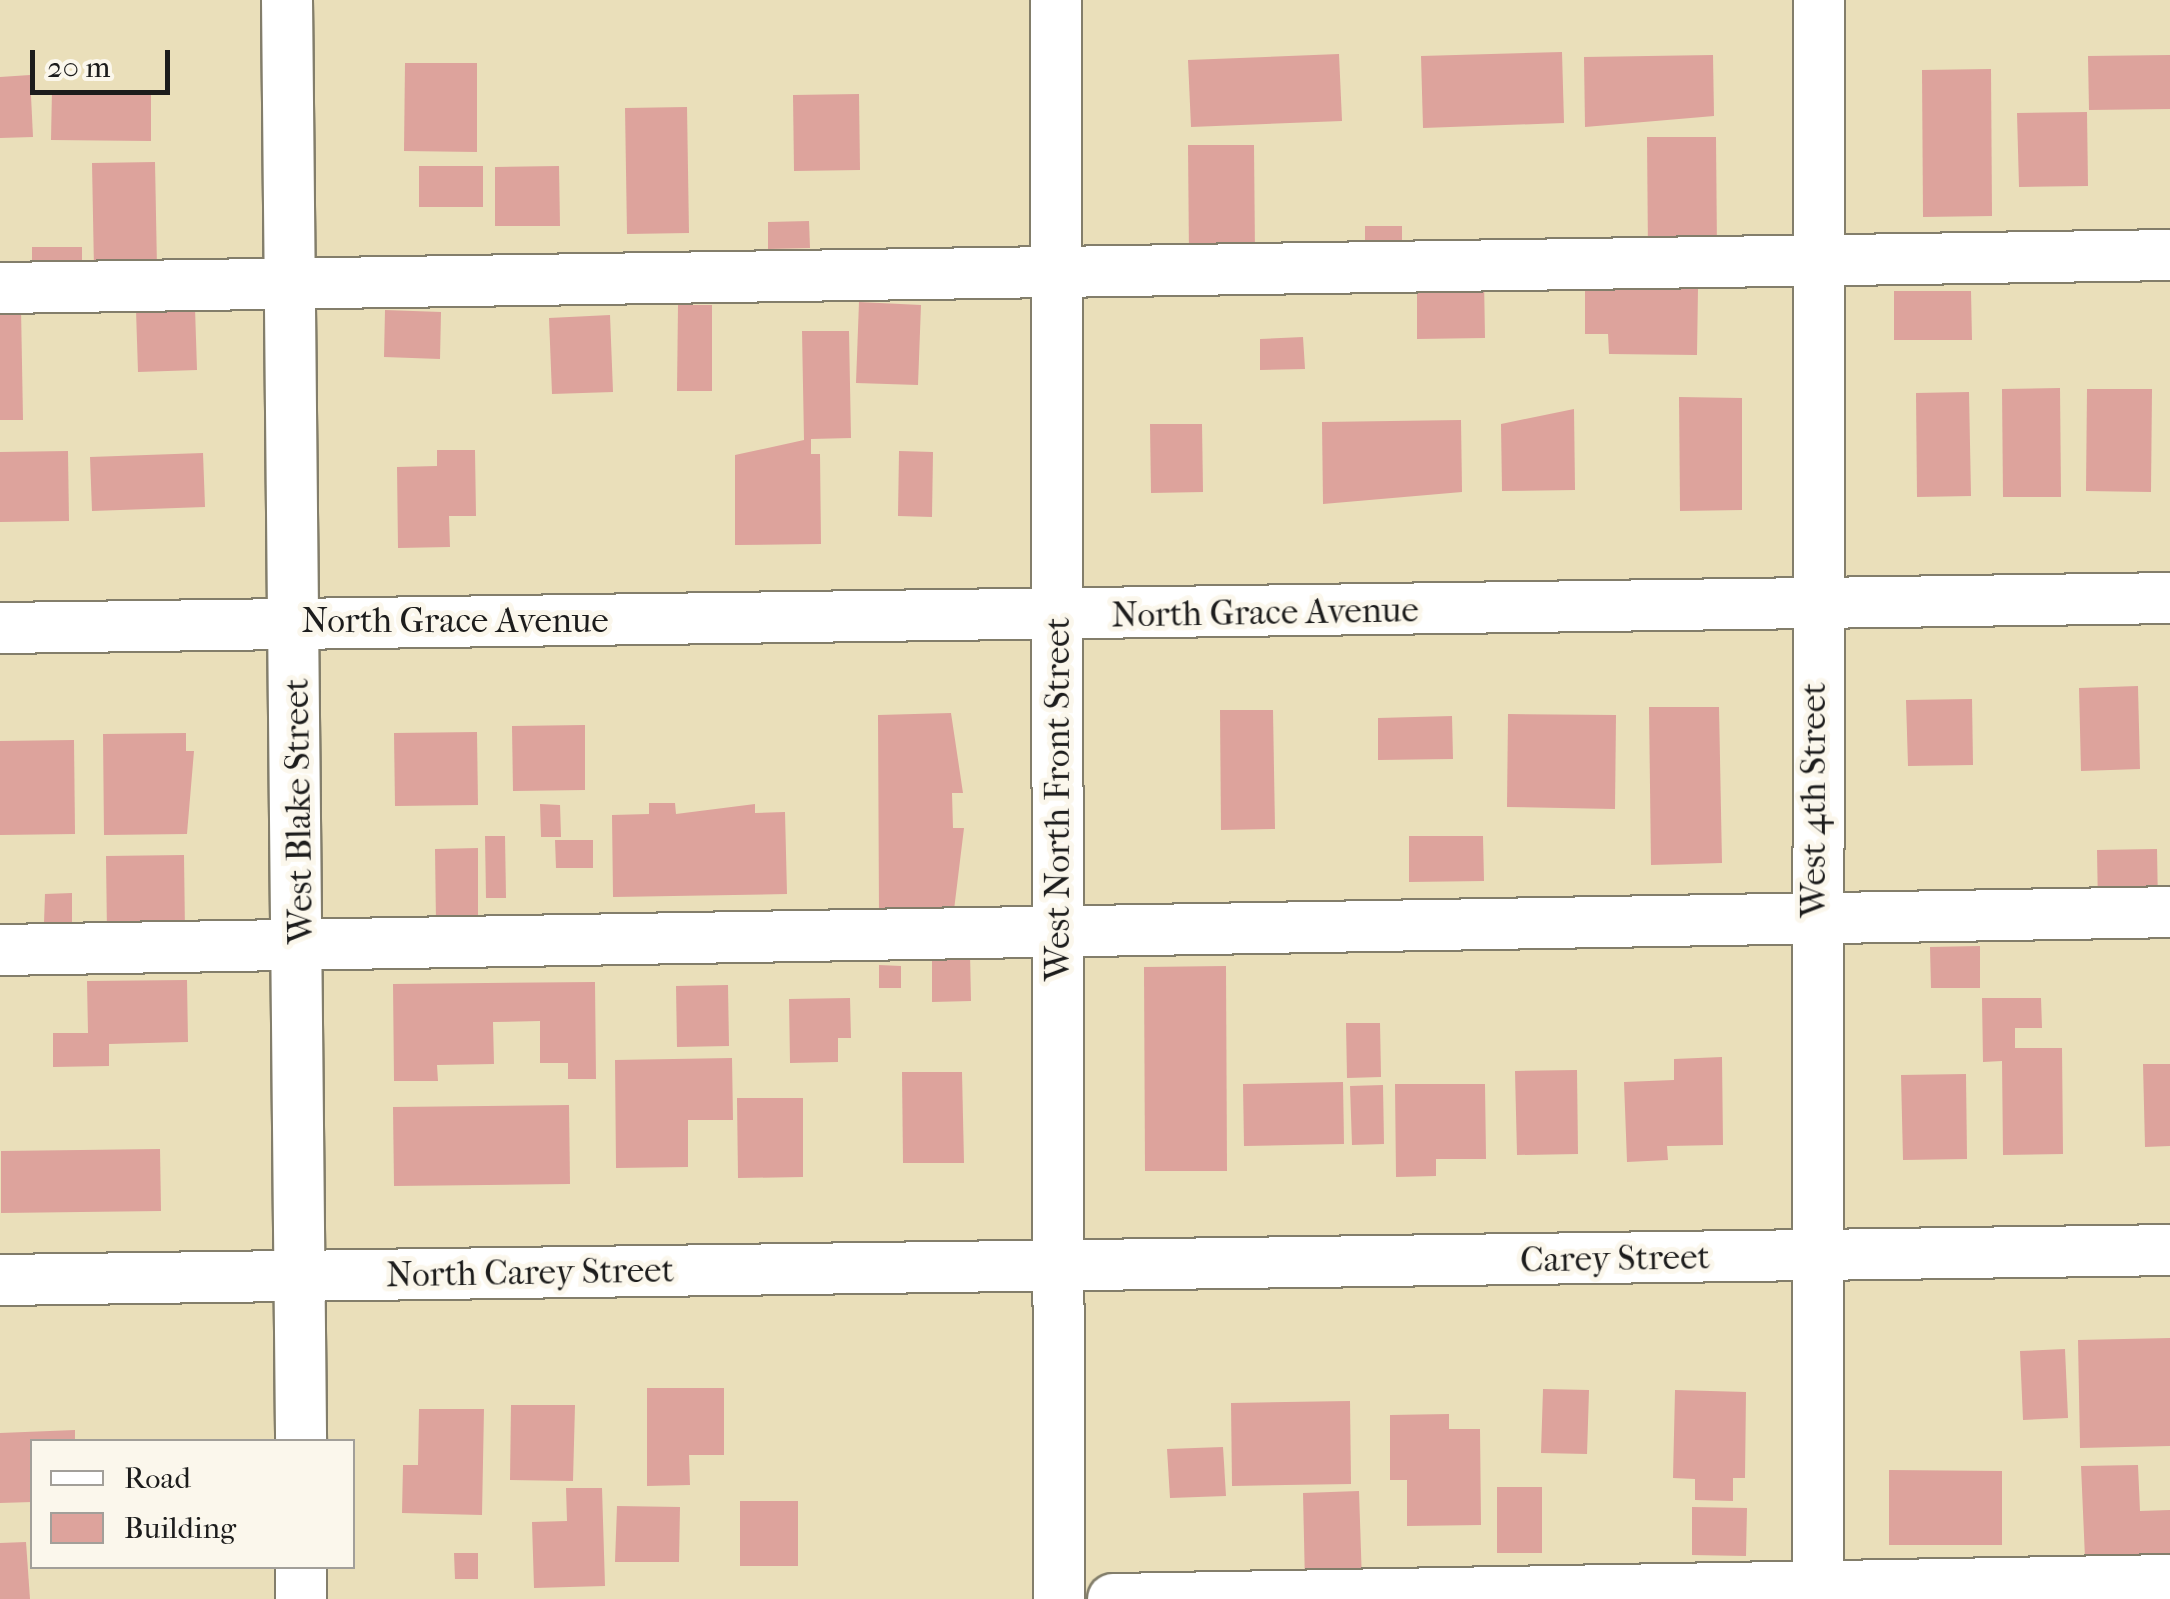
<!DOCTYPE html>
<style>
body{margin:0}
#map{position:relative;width:2170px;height:1599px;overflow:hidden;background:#eadfba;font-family:"IM FELL French Canon",serif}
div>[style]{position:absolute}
.building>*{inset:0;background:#dda39c}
.roads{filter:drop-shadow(2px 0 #837e6b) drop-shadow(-2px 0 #837e6b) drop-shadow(0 2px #837e6b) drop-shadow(0 -2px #837e6b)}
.minor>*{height:50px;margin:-25px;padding:0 25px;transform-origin:25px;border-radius:25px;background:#fff}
span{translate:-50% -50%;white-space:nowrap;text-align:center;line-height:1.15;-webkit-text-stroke:10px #fbf7ec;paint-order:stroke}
.street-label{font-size:35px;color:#1c1c1c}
.legend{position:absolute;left:30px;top:1439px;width:325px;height:130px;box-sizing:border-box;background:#fbf7ec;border:2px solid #a29f99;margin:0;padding:12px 18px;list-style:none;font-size:30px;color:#1c1c1c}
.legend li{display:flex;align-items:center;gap:20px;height:50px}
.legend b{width:50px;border:2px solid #a29f99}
.scale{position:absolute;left:30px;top:50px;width:140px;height:45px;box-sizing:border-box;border:5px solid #1c1c1c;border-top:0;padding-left:12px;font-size:30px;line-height:35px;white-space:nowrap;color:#1c1c1c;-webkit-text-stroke:8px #fbf7ec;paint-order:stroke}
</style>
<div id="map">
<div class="building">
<div style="clip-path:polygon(1562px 52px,1564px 123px,1423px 128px,1421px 56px)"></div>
<div style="clip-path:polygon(1339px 54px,1342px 121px,1191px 127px,1188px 60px)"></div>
<div style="clip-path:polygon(1713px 55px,1714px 116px,1585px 127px,1584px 57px)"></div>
<div style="clip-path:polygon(2170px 55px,2170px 109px,2089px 110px,2088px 56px)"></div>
<div style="clip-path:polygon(405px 63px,477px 63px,477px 152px,404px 151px)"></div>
<div style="clip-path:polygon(1991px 69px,1992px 216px,1923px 217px,1922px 70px)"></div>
<div style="clip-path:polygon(30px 75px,33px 137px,0 138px,0 77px)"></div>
<div style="clip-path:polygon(52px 90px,151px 92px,151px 141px,51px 140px)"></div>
<div style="clip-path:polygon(859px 94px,860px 170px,794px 171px,793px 95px)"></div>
<div style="clip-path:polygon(687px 107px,689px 233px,627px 234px,625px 108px)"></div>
<div style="clip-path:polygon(2087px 112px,2088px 186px,2019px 187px,2017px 113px)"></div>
<div style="clip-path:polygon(1647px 137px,1716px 137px,1717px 252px,1648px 253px)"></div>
<div style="clip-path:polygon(1188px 145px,1254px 145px,1255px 256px,1189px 257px)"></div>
<div style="clip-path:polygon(155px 162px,157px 268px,94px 269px,92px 163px)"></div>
<div style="clip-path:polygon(419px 166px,483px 166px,483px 207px,419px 207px)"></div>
<div style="clip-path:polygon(559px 166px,560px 226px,495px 226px,495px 167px)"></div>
<div style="clip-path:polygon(809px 221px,810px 248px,768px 249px,768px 222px)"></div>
<div style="clip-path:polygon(1365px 226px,1402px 226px,1402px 261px,1365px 261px)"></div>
<div style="clip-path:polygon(32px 247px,82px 247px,82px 274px,32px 275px)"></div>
<div style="clip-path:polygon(1484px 279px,1485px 338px,1417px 339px,1417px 292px,1440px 292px,1440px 280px)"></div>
<div style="clip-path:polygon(1585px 288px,1698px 289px,1697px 355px,1609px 354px,1608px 334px,1585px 334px)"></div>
<div style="clip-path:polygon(1894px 291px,1971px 291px,1972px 340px,1894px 340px)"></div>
<div style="clip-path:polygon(859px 302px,921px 305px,918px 385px,856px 383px)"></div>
<div style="clip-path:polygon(678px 305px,712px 305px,712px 391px,677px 391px)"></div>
<div style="clip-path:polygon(0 308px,21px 308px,23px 420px,0 420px)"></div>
<div style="clip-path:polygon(195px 308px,197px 370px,138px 372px,136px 310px)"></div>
<div style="clip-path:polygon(385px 310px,441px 312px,440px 359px,384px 357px)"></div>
<div style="clip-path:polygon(610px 315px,613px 392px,552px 394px,549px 318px)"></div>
<div style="clip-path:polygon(802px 331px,849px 331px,851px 438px,811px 439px,811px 454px,820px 454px,821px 544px,735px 545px,735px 455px,804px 440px)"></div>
<div style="clip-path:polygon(1303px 337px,1305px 369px,1260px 370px,1260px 339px)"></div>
<div style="clip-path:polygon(2060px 388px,2061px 497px,2003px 497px,2002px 389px)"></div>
<div style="clip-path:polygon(2087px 389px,2152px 389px,2151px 492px,2086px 491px)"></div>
<div style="clip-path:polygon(1969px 392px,1971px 496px,1917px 497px,1916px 393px)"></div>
<div style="clip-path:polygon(1679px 397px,1742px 398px,1742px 510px,1680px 511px)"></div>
<div style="clip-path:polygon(1574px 409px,1575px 490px,1502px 491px,1501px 424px)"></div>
<div style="clip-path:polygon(1461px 420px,1462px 492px,1323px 504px,1322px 422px)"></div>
<div style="clip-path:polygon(1150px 424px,1202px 424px,1203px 492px,1151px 493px)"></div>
<div style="clip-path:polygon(437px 450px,475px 450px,476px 516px,449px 516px,450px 547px,398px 548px,397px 467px,437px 466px)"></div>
<div style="clip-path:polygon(68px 451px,69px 521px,0 522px,0 452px)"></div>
<div style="clip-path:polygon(899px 451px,933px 452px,932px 517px,898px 516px)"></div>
<div style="clip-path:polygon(203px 453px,205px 507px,92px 511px,90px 457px)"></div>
<div style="clip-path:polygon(2138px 686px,2140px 769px,2081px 771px,2079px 688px)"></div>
<div style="clip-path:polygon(1972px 699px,1973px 765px,1908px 766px,1906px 700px)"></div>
<div style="clip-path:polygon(1649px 707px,1719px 707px,1722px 863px,1651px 865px)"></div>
<div style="clip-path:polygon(1220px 710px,1273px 710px,1275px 829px,1221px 830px)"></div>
<div style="clip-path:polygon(951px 713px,963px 793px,952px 793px,953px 828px,964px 828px,954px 910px,879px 912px,878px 715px)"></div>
<div style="clip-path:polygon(1508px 714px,1616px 715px,1615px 809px,1507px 807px)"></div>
<div style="clip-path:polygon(1452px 716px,1453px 759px,1378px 760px,1378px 718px)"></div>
<div style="clip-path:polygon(585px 725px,585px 790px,513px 791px,512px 726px)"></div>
<div style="clip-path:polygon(477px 732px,478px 805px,395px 806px,394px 733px)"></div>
<div style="clip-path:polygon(186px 733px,186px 751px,194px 751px,187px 834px,104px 835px,103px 734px)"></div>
<div style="clip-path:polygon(74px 740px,75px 834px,0 835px,0 741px)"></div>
<div style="clip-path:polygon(649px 803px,675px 803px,676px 814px,755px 804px,755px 813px,785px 812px,787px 894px,613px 897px,612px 815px,649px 814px)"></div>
<div style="clip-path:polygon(540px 804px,560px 805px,561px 837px,541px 837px)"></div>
<div style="clip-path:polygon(485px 836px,505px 836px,506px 898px,486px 898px)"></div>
<div style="clip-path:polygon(1409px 836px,1483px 836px,1484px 881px,1409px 882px)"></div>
<div style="clip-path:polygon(555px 840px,593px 840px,593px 868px,556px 868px)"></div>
<div style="clip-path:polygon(478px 848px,478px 923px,436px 923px,435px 849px)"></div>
<div style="clip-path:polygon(2157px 849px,2158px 906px,2098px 907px,2097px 850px)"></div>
<div style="clip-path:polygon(184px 855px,185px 934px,107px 935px,106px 856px)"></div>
<div style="clip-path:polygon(72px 893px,72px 923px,44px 923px,45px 894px)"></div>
<div style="clip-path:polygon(1980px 946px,1980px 988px,1931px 988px,1930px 947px)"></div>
<div style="clip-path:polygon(932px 953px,970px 953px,971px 1001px,932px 1002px)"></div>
<div style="clip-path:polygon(879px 965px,901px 966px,901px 988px,879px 988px)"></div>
<div style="clip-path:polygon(1226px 966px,1227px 1171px,1145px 1171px,1144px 967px)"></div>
<div style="clip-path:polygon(187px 980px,188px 1042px,109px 1044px,109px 1066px,53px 1067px,53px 1033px,88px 1033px,87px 981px)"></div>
<div style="clip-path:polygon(595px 982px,596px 1079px,568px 1079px,568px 1063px,540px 1063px,540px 1021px,493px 1022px,494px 1064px,437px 1065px,438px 1081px,394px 1081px,393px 984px)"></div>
<div style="clip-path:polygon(728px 985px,729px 1046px,677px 1047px,676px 986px)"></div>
<div style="clip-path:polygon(850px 998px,851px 1038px,838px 1038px,838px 1062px,790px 1063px,789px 999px)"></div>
<div style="clip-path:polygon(1982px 998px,2041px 998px,2042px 1028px,2015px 1028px,2015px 1048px,2062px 1048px,2063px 1154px,2003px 1155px,2002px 1061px,1983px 1062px)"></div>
<div style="clip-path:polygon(1346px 1023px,1380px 1023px,1381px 1077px,1347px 1078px)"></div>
<div style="clip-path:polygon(1722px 1057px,1723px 1145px,1667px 1146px,1668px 1160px,1627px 1162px,1624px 1082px,1674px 1080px,1674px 1059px)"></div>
<div style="clip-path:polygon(732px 1058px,733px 1120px,688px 1120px,688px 1167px,616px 1168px,615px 1060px)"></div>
<div style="clip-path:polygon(2143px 1064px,2170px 1064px,2170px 1146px,2145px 1147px)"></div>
<div style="clip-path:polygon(1577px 1070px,1578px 1154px,1517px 1155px,1515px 1071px)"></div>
<div style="clip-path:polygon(902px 1072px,962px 1072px,964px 1163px,903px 1163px)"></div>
<div style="clip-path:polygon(1966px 1074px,1967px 1159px,1903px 1160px,1901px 1075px)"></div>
<div style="clip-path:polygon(1343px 1082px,1344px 1144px,1244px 1146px,1243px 1084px)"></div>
<div style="clip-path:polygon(1395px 1084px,1485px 1084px,1486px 1159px,1436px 1159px,1436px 1176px,1396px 1177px)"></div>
<div style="clip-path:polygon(1383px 1085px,1384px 1144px,1352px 1145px,1350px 1086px)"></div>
<div style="clip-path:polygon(737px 1098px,803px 1098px,803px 1177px,738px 1178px)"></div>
<div style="clip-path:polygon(569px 1105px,570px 1184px,394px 1186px,393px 1107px)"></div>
<div style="clip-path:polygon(160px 1149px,161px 1211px,1px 1213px,1px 1151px)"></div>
<div style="clip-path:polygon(2170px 1338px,2170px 1446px,2080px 1448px,2078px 1340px)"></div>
<div style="clip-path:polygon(2065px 1349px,2068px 1418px,2023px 1420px,2020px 1351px)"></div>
<div style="clip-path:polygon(647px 1388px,724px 1388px,724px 1455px,689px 1455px,690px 1485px,647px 1486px)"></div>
<div style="clip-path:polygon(1543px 1389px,1589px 1390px,1587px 1454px,1541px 1453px)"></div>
<div style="clip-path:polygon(1675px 1390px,1746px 1392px,1745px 1478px,1733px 1478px,1733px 1501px,1695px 1500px,1695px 1479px,1673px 1478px)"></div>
<div style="clip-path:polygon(1350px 1401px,1351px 1484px,1232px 1486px,1231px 1403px)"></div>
<div style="clip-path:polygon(511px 1405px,575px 1405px,573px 1481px,510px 1480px)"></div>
<div style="clip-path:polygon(419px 1409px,484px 1409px,482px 1515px,402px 1513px,403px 1465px,418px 1465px)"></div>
<div style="clip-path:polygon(1449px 1414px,1449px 1429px,1480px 1429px,1481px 1525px,1407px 1526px,1407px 1480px,1390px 1480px,1390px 1415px)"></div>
<div style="clip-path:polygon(75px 1430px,75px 1442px,32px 1442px,32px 1502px,0 1503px,0 1433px)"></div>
<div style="clip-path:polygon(1223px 1447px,1226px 1496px,1170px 1498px,1167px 1449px)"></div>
<div style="clip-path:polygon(2138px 1465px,2140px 1511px,2170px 1510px,2170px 1556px,2085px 1558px,2081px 1466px)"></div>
<div style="clip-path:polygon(1889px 1470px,2002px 1471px,2002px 1545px,1889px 1545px)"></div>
<div style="clip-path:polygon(1497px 1487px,1542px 1487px,1542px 1553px,1497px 1553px)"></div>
<div style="clip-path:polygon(566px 1488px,602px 1488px,605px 1586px,534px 1588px,532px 1522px,567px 1521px)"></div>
<div style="clip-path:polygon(1359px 1491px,1362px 1582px,1305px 1584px,1303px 1493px)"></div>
<div style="clip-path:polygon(740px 1501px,798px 1501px,798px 1566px,740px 1566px)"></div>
<div style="clip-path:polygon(617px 1506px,680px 1507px,679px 1562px,615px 1562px)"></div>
<div style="clip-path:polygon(1692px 1507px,1747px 1508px,1746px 1556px,1692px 1555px)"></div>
<div style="clip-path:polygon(26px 1542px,30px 1599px,0 1599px,0 1543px)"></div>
<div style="clip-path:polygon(454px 1553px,478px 1553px,478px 1579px,455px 1579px)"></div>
</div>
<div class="roads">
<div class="minor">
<div style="left:287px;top:0;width:1442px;rotate:89.44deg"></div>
<div style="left:1056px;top:0;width:1599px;rotate:89.89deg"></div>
<div style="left:0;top:288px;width:2170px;rotate:-0.87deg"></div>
<div style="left:0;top:628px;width:2170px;rotate:-0.79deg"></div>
<div style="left:0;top:950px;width:2170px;rotate:-1deg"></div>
<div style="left:0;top:1280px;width:2170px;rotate:-0.79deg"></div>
<div style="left:301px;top:1599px;width:33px;rotate:-90deg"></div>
<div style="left:1113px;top:1599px;width:1057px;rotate:-1.03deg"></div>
<div style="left:1818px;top:1599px;width:1599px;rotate:-89.96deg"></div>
</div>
</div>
<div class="street-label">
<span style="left:1265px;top:613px;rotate:-1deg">North Grace Avenue</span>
<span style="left:455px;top:621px">North Grace Avenue</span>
<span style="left:1058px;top:799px;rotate:-90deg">West North Front Street</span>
<span style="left:1814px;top:800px;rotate:-90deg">West 4th Street</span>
<span style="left:299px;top:811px;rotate:-91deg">West Blake Street</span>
<span style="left:1615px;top:1259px;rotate:-1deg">Carey Street</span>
<span style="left:530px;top:1273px;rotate:-1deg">North Carey Street</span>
</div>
<ul class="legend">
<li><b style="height:12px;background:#fff"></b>Road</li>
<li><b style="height:28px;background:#dda39c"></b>Building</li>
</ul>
<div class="scale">20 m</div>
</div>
